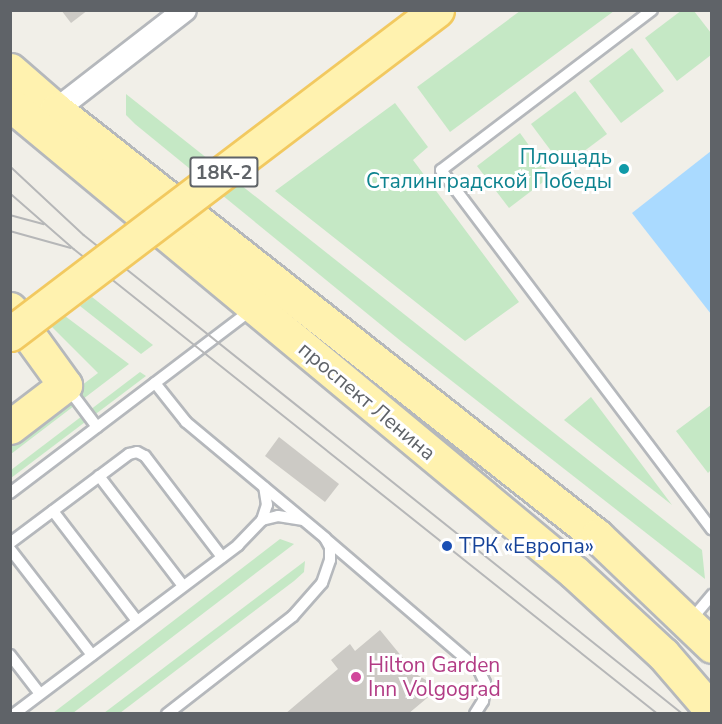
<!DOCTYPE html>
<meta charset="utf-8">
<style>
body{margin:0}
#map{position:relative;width:722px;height:724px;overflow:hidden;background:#f1efe8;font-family:"Nunito Sans",sans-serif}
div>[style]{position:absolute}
.green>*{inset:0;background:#c5e8c5}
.water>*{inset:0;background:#aadaff}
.building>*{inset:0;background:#cccac5}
.roads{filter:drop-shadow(2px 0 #b5b8bc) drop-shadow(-2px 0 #b5b8bc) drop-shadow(0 2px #b5b8bc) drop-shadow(0 -2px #b5b8bc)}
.service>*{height:10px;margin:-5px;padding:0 5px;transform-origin:5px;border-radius:5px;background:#fff}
.minor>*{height:22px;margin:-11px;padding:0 11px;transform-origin:11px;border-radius:11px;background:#fff}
.primary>*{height:33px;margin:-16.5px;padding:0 16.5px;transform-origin:16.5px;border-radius:16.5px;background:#fff2af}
.tram>*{height:1.5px;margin:-0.75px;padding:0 0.75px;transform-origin:0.75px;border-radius:0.75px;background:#b6b7b8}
.bridges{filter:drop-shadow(2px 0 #f2c960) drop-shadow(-2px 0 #f2c960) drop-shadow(0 2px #f2c960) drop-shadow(0 -2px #f2c960)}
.primary-bridge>*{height:33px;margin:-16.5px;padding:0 16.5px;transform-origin:16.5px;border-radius:16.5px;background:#fff2af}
.dots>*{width:16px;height:16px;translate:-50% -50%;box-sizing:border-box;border:3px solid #fff;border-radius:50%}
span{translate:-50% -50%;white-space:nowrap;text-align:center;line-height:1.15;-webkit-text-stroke:6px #fff;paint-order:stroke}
.shield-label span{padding:2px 4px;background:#fff;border:2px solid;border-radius:4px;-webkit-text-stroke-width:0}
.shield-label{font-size:20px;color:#5f6368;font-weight:700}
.culture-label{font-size:21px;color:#0d838f}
.right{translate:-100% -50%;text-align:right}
.street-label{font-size:21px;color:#5f6368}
.transit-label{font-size:21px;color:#164399}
.left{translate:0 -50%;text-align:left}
.hotel-label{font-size:21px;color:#b23c85}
.frame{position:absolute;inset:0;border:12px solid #5f6368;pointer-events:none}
</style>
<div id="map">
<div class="green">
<div style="clip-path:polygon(682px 10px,694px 11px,711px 33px,711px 55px,677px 81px,645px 38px)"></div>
<div style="clip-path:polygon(520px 11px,614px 11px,450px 132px,417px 87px)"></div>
<div style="clip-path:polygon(632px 48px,664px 91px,621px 123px,589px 81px)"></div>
<div style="clip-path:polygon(575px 91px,607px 134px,563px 167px,531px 124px)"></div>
<div style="clip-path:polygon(126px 94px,702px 550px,705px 579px,402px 342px,135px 124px,126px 115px)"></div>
<div style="clip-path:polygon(395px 103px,428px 147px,413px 160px,519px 302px,465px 341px,275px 191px)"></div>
<div style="clip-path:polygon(520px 133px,551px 176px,509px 208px,477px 166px)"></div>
<div style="clip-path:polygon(92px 297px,153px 345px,141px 354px,80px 306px)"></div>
<div style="clip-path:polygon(65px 316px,129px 364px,11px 454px,11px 439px,98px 373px,51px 326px)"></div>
<div style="clip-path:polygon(140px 372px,146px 376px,11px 478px,11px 470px)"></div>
<div style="clip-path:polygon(591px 397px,672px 505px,564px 420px)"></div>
<div style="clip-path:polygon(711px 405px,711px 470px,708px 473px,676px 431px)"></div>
<div style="clip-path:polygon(280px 539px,294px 544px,73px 713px,53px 713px)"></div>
<div style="clip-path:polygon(305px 561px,304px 572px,294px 581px,120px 713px,104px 713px)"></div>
</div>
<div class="water">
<div style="clip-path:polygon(711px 151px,711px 314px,632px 213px)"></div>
</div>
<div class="building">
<div style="clip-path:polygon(61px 10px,88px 10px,71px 23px)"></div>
<div style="clip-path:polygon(279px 437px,339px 484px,325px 502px,265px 456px)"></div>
<div style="clip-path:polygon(380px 630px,416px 674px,439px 688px,408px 714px,285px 714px,338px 669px,331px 660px,350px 644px,355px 651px)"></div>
</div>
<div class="roads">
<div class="service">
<div style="left:652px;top:10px;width:265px;rotate:142.8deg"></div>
<div style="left:441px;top:170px;width:450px;rotate:53deg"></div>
<div style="left:155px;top:383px;width:50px;rotate:51.5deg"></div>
<div style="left:186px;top:422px;width:181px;rotate:39.8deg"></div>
<div style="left:325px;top:538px;width:10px;rotate:61deg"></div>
<div style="left:330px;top:547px;width:13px;rotate:90deg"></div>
<div style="left:330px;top:560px;width:24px;rotate:109deg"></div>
<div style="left:322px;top:583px;width:44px;rotate:131.3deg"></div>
<div style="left:293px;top:616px;width:160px;rotate:142.1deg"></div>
<div style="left:67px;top:387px;width:50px;rotate:53.1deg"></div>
<div style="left:99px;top:476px;width:138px;rotate:52.6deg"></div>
<div style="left:10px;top:493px;width:304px;rotate:-37.2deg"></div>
<div style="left:53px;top:511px;width:138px;rotate:52.6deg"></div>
<div style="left:262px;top:520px;width:16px;rotate:-72deg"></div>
<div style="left:267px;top:505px;width:18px;rotate:-99deg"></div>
<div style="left:326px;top:539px;width:201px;rotate:40.6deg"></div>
<div style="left:479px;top:670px;width:14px;rotate:65deg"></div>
<div style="left:485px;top:683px;width:18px;rotate:96deg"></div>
<div style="left:483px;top:701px;width:15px;rotate:122deg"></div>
<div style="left:10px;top:543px;width:149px;rotate:-36.8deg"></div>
<div style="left:129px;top:454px;width:8px;rotate:-14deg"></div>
<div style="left:137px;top:452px;width:9px;rotate:27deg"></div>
<div style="left:145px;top:456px;width:127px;rotate:52.7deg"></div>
<div style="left:10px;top:549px;width:134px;rotate:52.3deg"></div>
<div style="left:691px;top:620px;width:33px;rotate:-50deg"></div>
<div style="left:10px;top:655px;width:49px;rotate:52.4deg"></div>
<div style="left:14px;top:714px;width:281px;rotate:-37deg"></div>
<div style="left:238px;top:545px;width:35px;rotate:-46deg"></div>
<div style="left:262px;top:520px;width:16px;rotate:-14deg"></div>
<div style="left:278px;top:516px;width:24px;rotate:9deg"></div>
</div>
<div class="minor">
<div style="left:56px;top:110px;width:163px;rotate:-37.8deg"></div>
</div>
<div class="primary">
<div style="left:10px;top:70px;width:61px;rotate:41deg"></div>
<div style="left:56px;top:110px;width:689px;rotate:38.22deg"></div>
<div style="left:597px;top:536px;width:159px;rotate:43.7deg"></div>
<div style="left:10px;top:104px;width:733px;rotate:39.69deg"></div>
<div style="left:574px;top:572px;width:121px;rotate:42.7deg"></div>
<div style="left:663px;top:654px;width:75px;rotate:49.3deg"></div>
<div style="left:10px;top:309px;width:94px;rotate:54.1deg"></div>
<div style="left:65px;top:385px;width:69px;rotate:142.6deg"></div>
</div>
</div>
<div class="tram">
<div style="left:10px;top:166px;width:101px;rotate:43deg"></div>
<div style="left:84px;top:235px;width:767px;rotate:38.65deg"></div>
<div style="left:10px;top:193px;width:85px;rotate:41.2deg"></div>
<div style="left:74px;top:249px;width:747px;rotate:38.53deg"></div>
<div style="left:10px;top:215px;width:35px;rotate:15deg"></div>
<div style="left:10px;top:231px;width:63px;rotate:15.6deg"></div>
</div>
<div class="bridges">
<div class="primary-bridge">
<div style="left:10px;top:334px;width:536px;rotate:-37.19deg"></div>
</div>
</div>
<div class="dots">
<div style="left:624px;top:169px;background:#0f9aa8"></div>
<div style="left:447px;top:546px;background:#1a4fb4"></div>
<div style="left:356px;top:677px;background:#d1479c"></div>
</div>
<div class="shield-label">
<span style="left:224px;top:172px">18К-2</span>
</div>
<div class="culture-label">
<span class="right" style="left:612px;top:169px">Площадь<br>Сталинградской Победы</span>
</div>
<div class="street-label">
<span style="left:367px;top:401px;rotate:40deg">проспект Ленина</span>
</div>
<div class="transit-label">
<span class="left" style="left:459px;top:546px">ТРК «Европа»</span>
</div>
<div class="hotel-label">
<span class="left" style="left:368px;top:677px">Hilton Garden<br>Inn Volgograd</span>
</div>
<div class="frame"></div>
</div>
